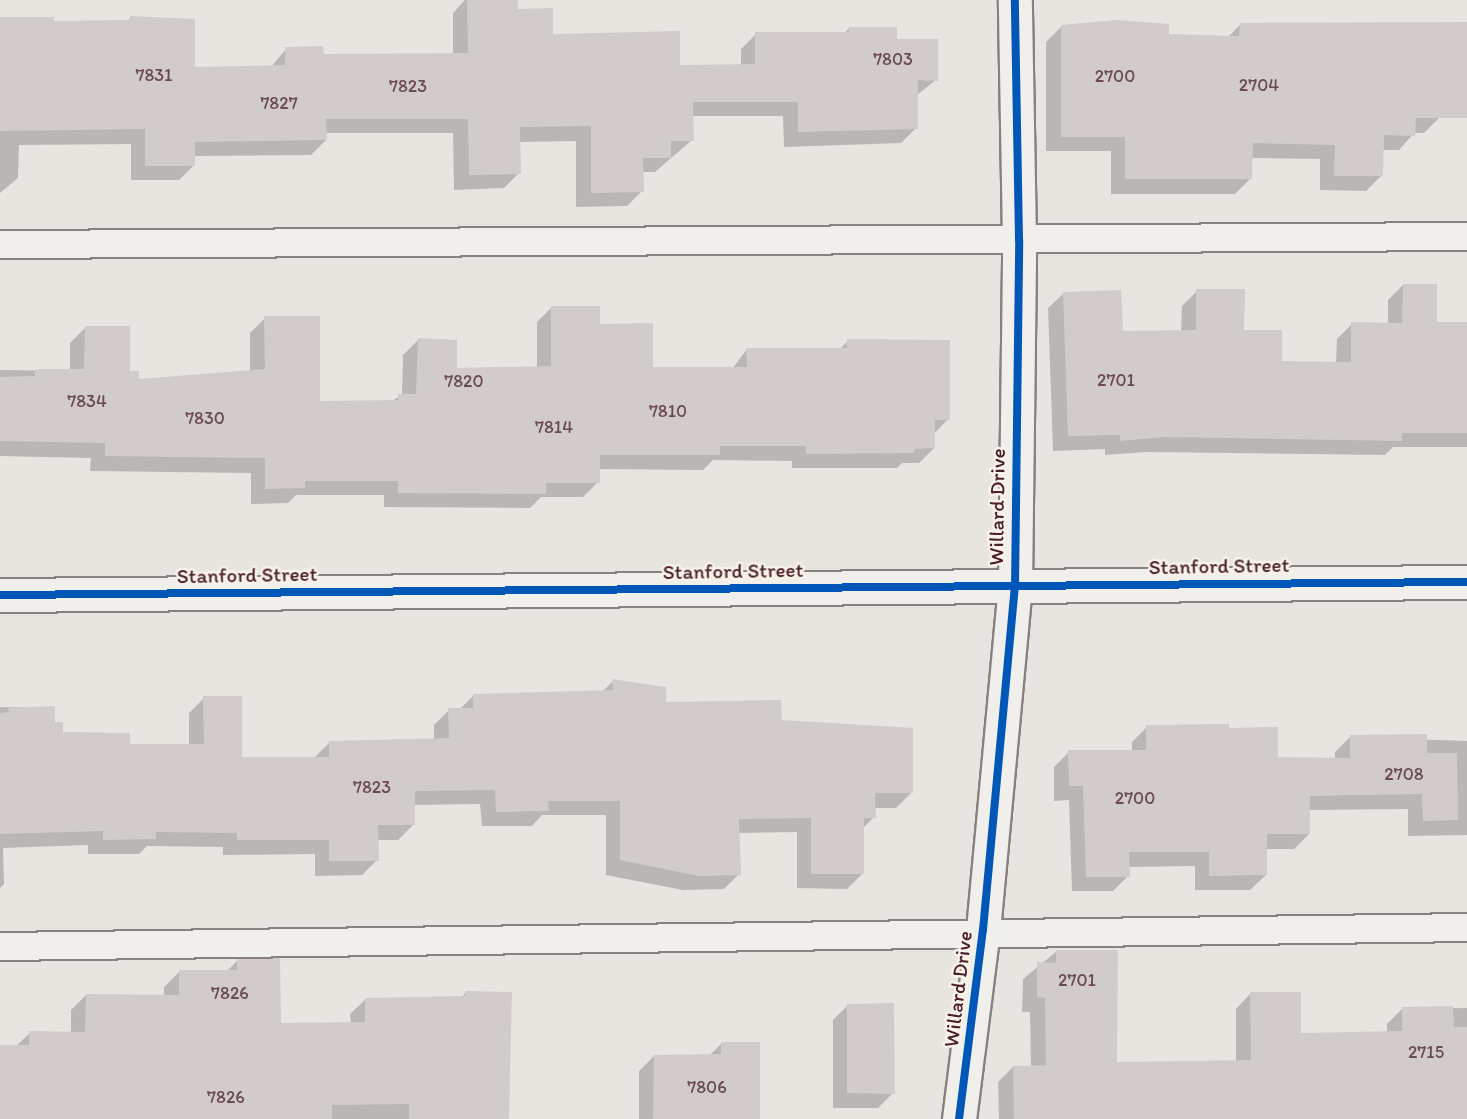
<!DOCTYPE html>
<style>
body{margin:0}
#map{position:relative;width:1467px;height:1119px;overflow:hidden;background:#e8e5e0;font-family:Itim,sans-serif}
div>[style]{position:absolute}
.shadow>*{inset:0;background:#0003}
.building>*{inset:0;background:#d1ccc9}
.roads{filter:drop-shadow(2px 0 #898080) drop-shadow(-2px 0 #898080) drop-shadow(0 2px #898080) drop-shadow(0 -2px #898080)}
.service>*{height:27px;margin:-13.5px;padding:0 13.5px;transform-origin:13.5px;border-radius:13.5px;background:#f0efeb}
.minor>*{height:33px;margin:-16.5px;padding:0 16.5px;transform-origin:16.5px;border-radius:16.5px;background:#f0efeb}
.cycleway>*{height:8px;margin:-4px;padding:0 4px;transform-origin:4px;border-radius:4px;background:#0057b8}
span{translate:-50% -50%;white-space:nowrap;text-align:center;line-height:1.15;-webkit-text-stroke:5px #f7f3e8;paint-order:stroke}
.number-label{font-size:18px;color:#6c4a52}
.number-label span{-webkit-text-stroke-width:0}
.street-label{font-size:21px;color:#4a1f2b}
</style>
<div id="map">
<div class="shadow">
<div style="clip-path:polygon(465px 0,516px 0,516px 10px,552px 35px,679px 66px,741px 65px,741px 49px,756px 34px,844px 34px,849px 28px,895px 40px,936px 80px,917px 95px,916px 128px,901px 143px,784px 147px,783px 116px,692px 116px,692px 140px,655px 172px,642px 172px,642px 191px,627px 206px,576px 207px,576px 141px,518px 142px,519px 173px,504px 188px,454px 190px,453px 133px,325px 133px,326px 140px,311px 155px,194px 156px,194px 165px,179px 180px,131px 180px,131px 144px,19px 145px,18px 178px,0 193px,0 19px,52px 23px,127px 22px,131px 17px,194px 68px,271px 67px,286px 49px,322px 55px,453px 55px,453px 13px)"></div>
<div style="clip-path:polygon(1240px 25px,1439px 118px,1424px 133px,1414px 133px,1399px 150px,1382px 150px,1381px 176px,1366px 191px,1320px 190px,1320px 159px,1251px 158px,1250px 179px,1235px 194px,1111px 194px,1111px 151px,1046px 151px,1046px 42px,1061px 27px,1227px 38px)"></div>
<div style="clip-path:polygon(1403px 285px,1435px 323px,1467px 324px,1467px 447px,1393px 447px,1385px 455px,1147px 452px,1105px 455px,1105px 449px,1053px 451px,1048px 308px,1064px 293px,1121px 332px,1181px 331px,1182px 306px,1197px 291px,1280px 363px,1336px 363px,1337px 339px,1352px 324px,1388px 324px,1388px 300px)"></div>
<div style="clip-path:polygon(552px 307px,598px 326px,651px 368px,732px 369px,747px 349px,840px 349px,848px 341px,948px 419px,934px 434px,934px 448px,919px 463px,902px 463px,897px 468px,792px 468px,792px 461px,713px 460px,703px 470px,598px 469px,598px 482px,583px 497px,541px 497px,530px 508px,384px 507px,384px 495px,296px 495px,288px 503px,251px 504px,251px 473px,90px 471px,91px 458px,0 456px,0 370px,70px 371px,70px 343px,86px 327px,137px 381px,250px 372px,250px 333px,265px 318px,319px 402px,392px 401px,402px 395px,403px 355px,418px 340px,456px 369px,537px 368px,537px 322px)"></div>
<div style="clip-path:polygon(613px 681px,665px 703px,780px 722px,911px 793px,896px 808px,874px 808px,874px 817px,862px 829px,862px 874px,847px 889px,797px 888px,797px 832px,738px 833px,739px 874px,724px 889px,683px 890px,606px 875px,606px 815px,542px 815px,532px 826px,482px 826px,480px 804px,413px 805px,413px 825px,398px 840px,377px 840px,377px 860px,362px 875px,315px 876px,315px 854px,223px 855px,223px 847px,147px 846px,139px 854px,88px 854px,88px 845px,3px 848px,4px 884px,0 888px,0 707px,54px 708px,54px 723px,62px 734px,129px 746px,189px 746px,189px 713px,204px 698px,241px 759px,314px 758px,330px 742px,434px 740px,434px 725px,449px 710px,459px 710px,474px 695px,602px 692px)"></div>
<div style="clip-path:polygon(1147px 727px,1276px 759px,1335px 759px,1335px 752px,1350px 737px,1467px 741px,1467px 835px,1408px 836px,1408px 809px,1309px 810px,1309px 834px,1294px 849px,1265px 849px,1266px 875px,1250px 890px,1195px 890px,1195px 866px,1128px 867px,1128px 876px,1113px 891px,1072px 891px,1069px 800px,1054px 801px,1054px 767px,1069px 752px,1132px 751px,1132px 742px)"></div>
<div style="clip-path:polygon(1057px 951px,1115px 1064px,1236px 1062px,1236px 1009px,1251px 993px,1300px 1034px,1387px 1033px,1387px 1024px,1402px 1009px,1467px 1008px,1467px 1119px,999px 1119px,998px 1082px,1013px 1067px,1031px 1067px,1030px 1012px,1022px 1012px,1023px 979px)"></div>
<div style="clip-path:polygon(238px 960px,279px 1025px,351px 1023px,350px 1014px,366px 999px,461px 998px,466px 992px,508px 1119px,0 1119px,0 1047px,16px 1046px,30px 1033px,71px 1034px,71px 1010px,86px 995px,164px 996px,164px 987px,179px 972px,226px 972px)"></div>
<div style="clip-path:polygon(848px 1005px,893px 1093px,878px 1108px,833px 1108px,833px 1020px)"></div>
<div style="clip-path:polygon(722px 1043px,758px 1119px,639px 1119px,639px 1071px,654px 1056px,709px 1056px)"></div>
</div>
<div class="building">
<div style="clip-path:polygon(467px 0,518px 0,518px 9px,553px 8px,553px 34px,680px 31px,680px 65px,755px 64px,755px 32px,849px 32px,849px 27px,897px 27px,897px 39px,938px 39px,938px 81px,918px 80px,918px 129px,798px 132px,798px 102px,693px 102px,694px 141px,671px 141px,671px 158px,643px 158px,644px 192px,591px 193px,591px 126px,520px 127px,521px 174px,469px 175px,468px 119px,326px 119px,327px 140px,195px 142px,195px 166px,145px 166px,145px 129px,0 131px,0 17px,54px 17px,54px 21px,131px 20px,130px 16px,195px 19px,195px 67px,285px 65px,285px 47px,323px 46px,324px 54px,468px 53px)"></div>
<div style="clip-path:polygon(1116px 20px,1169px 24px,1169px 34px,1239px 36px,1240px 23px,1467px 22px,1467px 118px,1416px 118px,1415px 136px,1384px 135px,1383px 176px,1334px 176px,1335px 145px,1253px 143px,1252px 179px,1125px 179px,1125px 137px,1061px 137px,1061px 25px)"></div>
<div style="clip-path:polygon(1403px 284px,1437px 284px,1437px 322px,1467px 322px,1467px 433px,1402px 433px,1402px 441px,1163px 437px,1120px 441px,1120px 435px,1068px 436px,1063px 292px,1121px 290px,1123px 331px,1196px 330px,1196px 289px,1245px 289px,1244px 330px,1282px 330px,1282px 361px,1351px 362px,1351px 322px,1402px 323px)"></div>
<div style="clip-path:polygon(551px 306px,600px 306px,600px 324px,653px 323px,653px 367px,747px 367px,746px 348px,847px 348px,847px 339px,950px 340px,950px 420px,935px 420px,935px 448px,915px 449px,914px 453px,806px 454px,806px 446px,720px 446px,720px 455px,600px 455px,600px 483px,546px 483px,546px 494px,398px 493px,398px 481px,305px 481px,305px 488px,265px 489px,265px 458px,105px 456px,105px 443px,0 441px,0 377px,35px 376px,35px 369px,84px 369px,85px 326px,130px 326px,130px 371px,139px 371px,139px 379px,265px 369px,264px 316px,320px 316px,320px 401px,398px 400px,398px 394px,416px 394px,418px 338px,457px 340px,457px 368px,551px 366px)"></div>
<div style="clip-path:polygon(612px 679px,666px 687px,666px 702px,781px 700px,782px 720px,913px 728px,913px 793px,875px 793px,876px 818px,864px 818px,864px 874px,811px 874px,811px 818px,739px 819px,741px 875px,699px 876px,620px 860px,620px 801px,548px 801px,549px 811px,496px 812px,495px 790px,415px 791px,415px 825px,378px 825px,379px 861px,329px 861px,329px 840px,237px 840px,237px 833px,156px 832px,156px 839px,103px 840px,103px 831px,0 834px,0 713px,9px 712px,8px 708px,55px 706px,55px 722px,63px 722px,63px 732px,130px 733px,130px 744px,204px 744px,203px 696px,242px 696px,242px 757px,329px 757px,329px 741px,449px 738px,448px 708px,473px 708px,473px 694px,613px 690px)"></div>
<div style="clip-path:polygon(1229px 724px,1229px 728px,1278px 727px,1278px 757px,1350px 758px,1350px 735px,1427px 734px,1427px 753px,1457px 753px,1458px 820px,1423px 821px,1422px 794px,1310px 796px,1310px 834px,1267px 834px,1267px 875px,1209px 876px,1209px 852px,1129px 852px,1130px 877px,1086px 877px,1083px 786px,1069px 786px,1068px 750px,1146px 750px,1146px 725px)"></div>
<div style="clip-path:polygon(1056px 950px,1118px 950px,1117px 1062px,1251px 1060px,1250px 992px,1301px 992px,1301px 1033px,1402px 1031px,1402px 1007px,1453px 1006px,1454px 1027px,1467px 1027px,1467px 1119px,1014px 1119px,1013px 1066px,1046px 1065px,1045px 998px,1037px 997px,1037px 962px,1056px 963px)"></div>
<div style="clip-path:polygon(280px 958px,281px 1023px,365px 1022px,365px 998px,465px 996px,466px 991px,512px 992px,509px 1119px,409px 1119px,409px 1104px,332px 1105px,332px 1119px,0 1119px,0 1045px,29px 1045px,29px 1031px,85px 1032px,86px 994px,179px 995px,179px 970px,237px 970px,237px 959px)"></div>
<div style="clip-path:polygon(894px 1003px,895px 1094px,847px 1093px,847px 1004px)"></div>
<div style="clip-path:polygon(721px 1042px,760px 1042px,760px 1119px,653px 1119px,654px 1055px,721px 1054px)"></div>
</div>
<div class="roads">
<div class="service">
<div style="left:0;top:244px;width:1467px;rotate:-0.31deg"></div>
<div style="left:0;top:946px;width:1467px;rotate:-0.74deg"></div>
</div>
<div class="minor">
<div style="left:0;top:595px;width:1467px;rotate:-0.51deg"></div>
<div style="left:959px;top:1119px;width:191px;rotate:-82.8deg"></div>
<div style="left:983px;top:930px;width:344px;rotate:-84.7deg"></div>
<div style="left:1015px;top:587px;width:347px;rotate:-89.3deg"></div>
<div style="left:1019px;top:240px;width:240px;rotate:-91deg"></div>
</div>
</div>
<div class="cycleway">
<div style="left:0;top:595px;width:1467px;rotate:-0.51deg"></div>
<div style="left:959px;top:1119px;width:191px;rotate:-82.8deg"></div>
<div style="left:983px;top:930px;width:344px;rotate:-84.7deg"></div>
<div style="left:1015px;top:587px;width:347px;rotate:-89.3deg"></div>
<div style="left:1019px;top:240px;width:240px;rotate:-91deg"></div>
</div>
<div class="number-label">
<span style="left:893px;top:59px">7803</span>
<span style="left:154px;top:75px">7831</span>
<span style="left:1115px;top:76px">2700</span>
<span style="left:1259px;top:85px">2704</span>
<span style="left:408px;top:86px">7823</span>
<span style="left:279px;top:103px">7827</span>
<span style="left:1116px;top:380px">2701</span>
<span style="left:464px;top:381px">7820</span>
<span style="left:87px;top:401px">7834</span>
<span style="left:668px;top:411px">7810</span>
<span style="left:205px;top:418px">7830</span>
<span style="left:554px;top:427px">7814</span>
<span style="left:1404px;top:774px">2708</span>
<span style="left:372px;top:787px">7823</span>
<span style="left:1135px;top:798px">2700</span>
<span style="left:1077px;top:980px">2701</span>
<span style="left:230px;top:993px">7826</span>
<span style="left:1426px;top:1052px">2715</span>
<span style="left:707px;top:1087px">7806</span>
<span style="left:226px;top:1097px">7826</span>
</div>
<div class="street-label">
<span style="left:997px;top:507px;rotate:-89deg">Willard Drive</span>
<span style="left:1219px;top:566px;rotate:-1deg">Stanford Street</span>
<span style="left:733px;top:571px;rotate:-1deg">Stanford Street</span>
<span style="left:247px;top:575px;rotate:-1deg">Stanford Street</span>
<span style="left:958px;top:989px;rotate:-83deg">Willard Drive</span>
</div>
</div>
